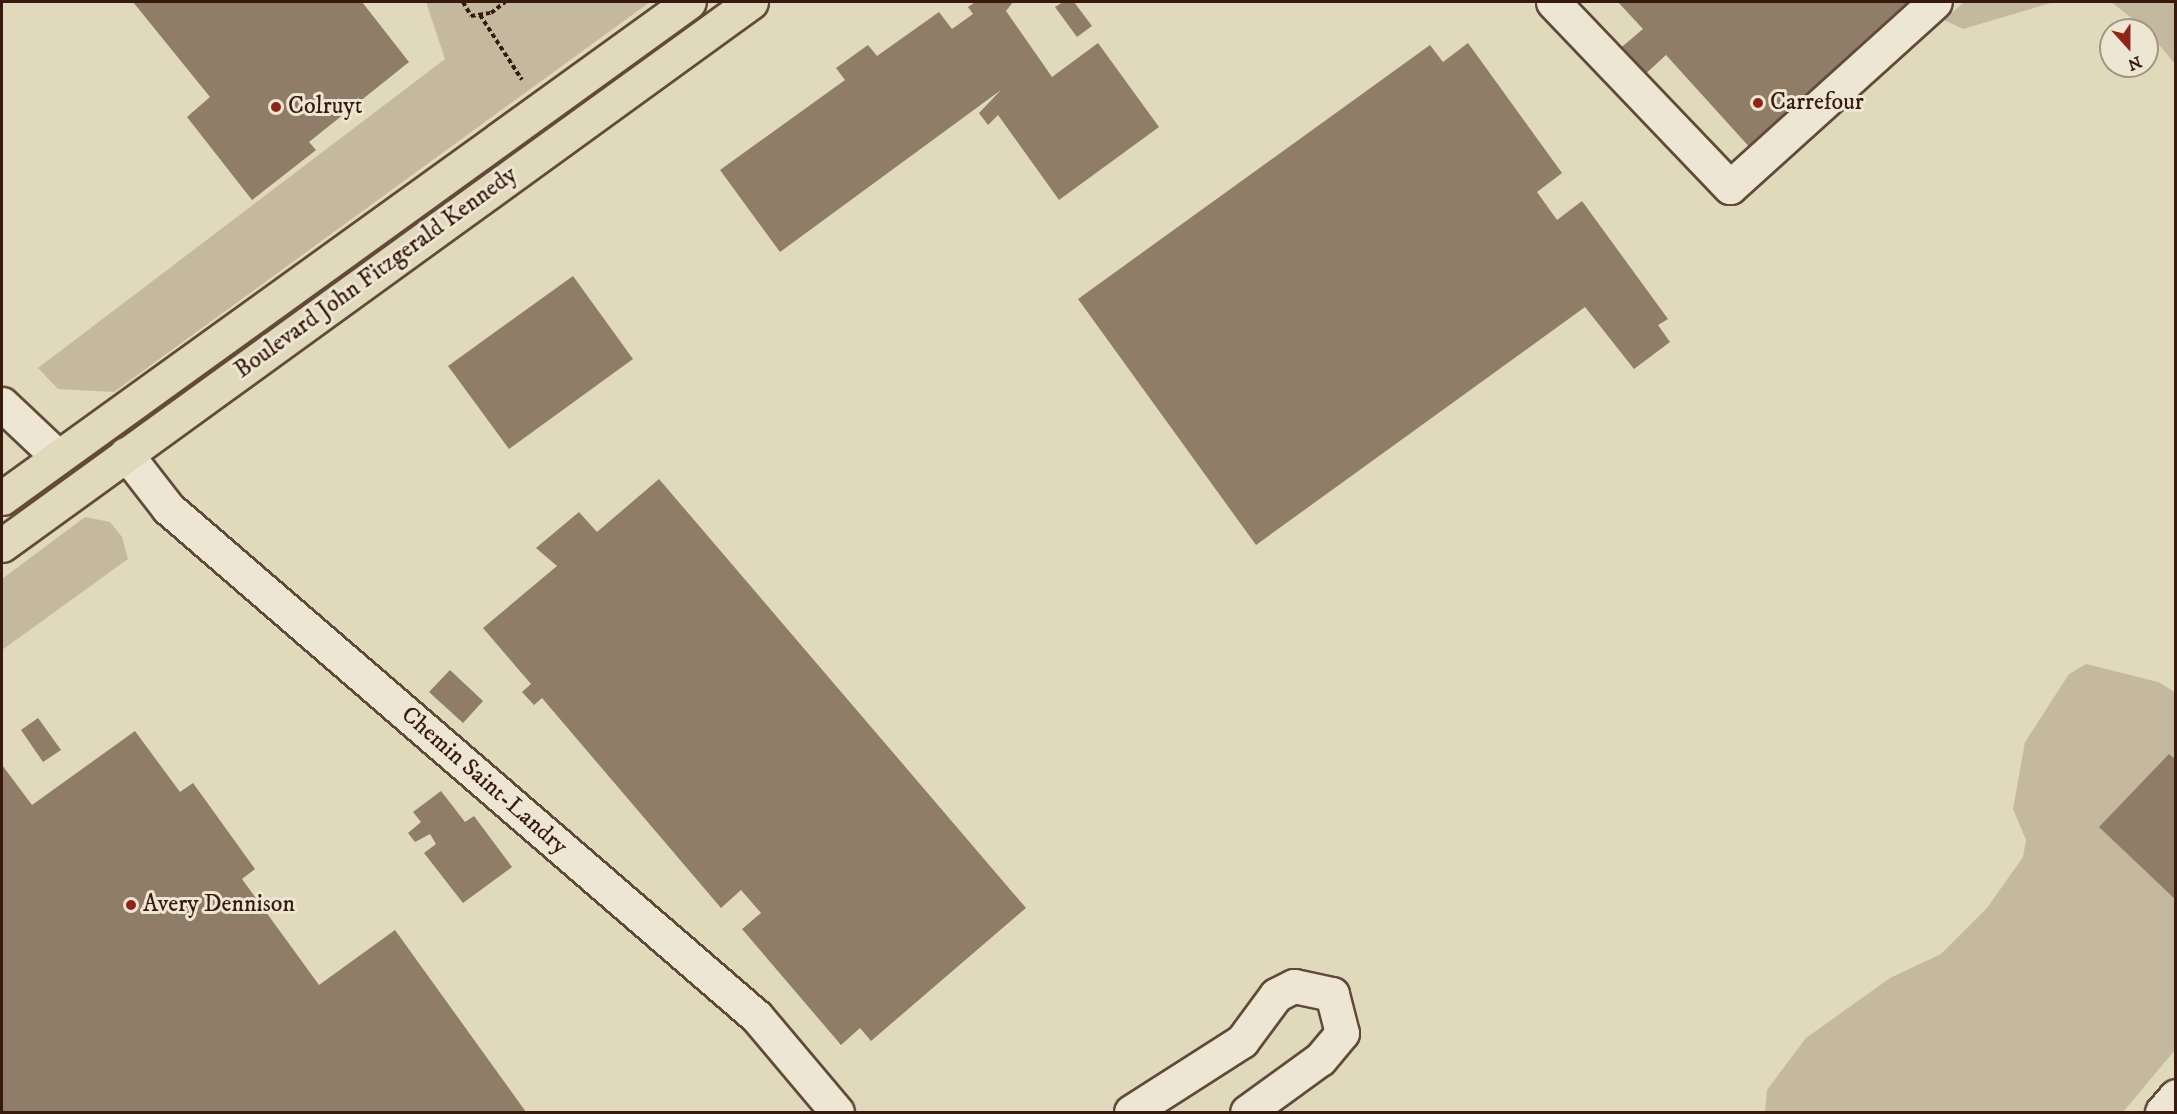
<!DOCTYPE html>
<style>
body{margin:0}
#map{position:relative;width:2177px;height:1114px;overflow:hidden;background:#e1d9bc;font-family:"IM FELL DW Pica",serif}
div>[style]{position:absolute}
.green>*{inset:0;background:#c4b99e}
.building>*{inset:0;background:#8f7d68}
.path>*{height:4px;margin-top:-2px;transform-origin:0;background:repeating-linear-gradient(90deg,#371a0d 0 4.5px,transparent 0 7.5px)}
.roads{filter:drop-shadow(2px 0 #624a39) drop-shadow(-2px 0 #624a39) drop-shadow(0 2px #624a39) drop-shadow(0 -2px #624a39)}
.minor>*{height:33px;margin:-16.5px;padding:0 16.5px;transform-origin:16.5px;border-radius:16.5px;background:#ece6d3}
.major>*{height:33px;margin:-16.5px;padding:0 16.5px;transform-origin:16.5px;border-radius:16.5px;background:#e1d9bc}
.dots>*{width:16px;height:16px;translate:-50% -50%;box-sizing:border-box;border:3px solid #ece6d3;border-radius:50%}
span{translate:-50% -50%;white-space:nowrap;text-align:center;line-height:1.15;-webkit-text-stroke:6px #ece6d3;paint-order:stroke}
.poi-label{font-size:24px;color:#371a0d}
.left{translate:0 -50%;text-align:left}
.street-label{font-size:24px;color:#371a0d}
.frame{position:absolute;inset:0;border:3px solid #371a0d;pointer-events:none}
.north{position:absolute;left:2099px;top:18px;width:60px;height:60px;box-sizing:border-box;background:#ece6d3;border:2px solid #a49484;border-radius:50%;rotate:159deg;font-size:16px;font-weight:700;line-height:24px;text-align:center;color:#371a0d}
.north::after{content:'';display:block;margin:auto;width:21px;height:27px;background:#8f2418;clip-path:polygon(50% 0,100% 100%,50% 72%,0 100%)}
</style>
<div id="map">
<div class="green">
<div style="clip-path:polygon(426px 2px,650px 2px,114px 392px,58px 389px,38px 368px,445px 59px)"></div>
<div style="clip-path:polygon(1964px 2px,2054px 2px,1963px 29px,1944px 20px)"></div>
<div style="clip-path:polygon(2111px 2px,2175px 2px,2175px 64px,2147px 30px)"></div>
<div style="clip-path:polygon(85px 517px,110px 522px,122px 537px,128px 559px,2px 650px,2px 579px)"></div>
<div style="clip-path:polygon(2086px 664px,2158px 682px,2175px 692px,2175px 1050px,2123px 1112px,1765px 1112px,1767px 1090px,1806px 1038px,1890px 978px,1941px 954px,1987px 908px,2023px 857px,2026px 840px,2013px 809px,2025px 742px,2069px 674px)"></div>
</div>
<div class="building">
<div style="clip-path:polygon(133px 2px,362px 2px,409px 62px,309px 142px,316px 150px,252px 200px,187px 117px,210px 97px)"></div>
<div style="clip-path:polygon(975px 2px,1013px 2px,1006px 11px,1052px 77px,1098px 43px,1159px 127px,1059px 200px,998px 115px,988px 125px,979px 113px,1001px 90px,780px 252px,720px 170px,845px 80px,836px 68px,868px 45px,877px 56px,939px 12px,952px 29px,973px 14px,968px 7px)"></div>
<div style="clip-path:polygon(1063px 2px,1074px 2px,1092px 26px,1077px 37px,1055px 7px)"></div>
<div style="clip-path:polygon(1618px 2px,1919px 2px,1753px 151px,1666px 55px,1641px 78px,1617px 51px,1643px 29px)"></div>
<div style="clip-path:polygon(1468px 43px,1562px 173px,1537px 192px,1557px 220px,1582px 201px,1668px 319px,1658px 325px,1670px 342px,1634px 369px,1585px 307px,1256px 545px,1078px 299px,1430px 45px,1443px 62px)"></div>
<div style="clip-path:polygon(573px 276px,633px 359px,509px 449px,448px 366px)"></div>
<div style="clip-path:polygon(659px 479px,1026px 908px,871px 1041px,860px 1028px,841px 1045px,742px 929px,761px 913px,741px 890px,721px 908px,542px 698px,534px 705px,522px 692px,531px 684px,483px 628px,557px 566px,536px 548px,579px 512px,597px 532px)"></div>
<div style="clip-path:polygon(450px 670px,483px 701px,463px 723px,429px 692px)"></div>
<div style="clip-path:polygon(38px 718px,61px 750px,43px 762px,21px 730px)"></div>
<div style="clip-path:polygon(135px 731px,180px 792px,193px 783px,255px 869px,242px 879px,319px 985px,395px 930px,526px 1112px,2px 1112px,2px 765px,32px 805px)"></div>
<div style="clip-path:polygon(2169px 754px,2176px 760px,2176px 900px,2099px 827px)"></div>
<div style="clip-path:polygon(441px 791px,465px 822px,474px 816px,512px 867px,463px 903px,424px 853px,436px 844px,430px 834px,415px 842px,408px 833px,421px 822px,413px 812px)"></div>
</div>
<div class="path">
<div style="left:463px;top:2px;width:16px;rotate:60deg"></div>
<div style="left:471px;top:16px;width:20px;rotate:-9deg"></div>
<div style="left:491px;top:13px;width:18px;rotate:-38deg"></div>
<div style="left:480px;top:15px;width:77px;rotate:57.1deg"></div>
</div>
<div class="roads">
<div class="minor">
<div style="left:1553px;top:2px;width:256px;rotate:46.3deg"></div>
<div style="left:1730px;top:187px;width:276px;rotate:-42.1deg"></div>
<div style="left:2px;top:404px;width:77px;rotate:43.4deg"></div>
<div style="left:126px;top:454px;width:68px;rotate:52.1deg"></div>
<div style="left:168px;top:508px;width:778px;rotate:40.83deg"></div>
<div style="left:757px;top:1017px;width:124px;rotate:49.9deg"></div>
<div style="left:1131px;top:1112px;width:132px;rotate:-32.6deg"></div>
<div style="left:1242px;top:1041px;width:57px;rotate:-53.5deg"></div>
<div style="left:1276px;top:995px;width:20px;rotate:-27deg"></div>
<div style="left:1294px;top:986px;width:39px;rotate:12deg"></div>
<div style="left:1332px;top:994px;width:40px;rotate:75.6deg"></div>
<div style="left:1342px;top:1033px;width:34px;rotate:130deg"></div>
<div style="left:1320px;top:1059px;width:90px;rotate:144deg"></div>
<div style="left:2162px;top:1112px;width:21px;rotate:-49deg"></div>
</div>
<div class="major">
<div style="left:2px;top:498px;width:847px;rotate:-35.83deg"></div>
<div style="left:2px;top:545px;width:925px;rotate:-35.94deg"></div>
</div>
</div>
<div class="dots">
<div style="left:1758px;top:103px;background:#8f2418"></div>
<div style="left:276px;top:107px;background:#8f2418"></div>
<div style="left:131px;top:905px;background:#8f2418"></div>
</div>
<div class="poi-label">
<span class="left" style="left:1770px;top:103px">Carrefour</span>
<span class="left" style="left:288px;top:107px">Colruyt</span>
<span class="left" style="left:143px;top:905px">Avery Dennison</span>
</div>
<div class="street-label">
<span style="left:376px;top:273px;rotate:-36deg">Boulevard John Fitzgerald Kennedy</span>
<span style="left:484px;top:781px;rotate:41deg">Chemin Saint-Landry</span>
</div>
<div class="frame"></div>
<div class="north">N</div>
</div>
